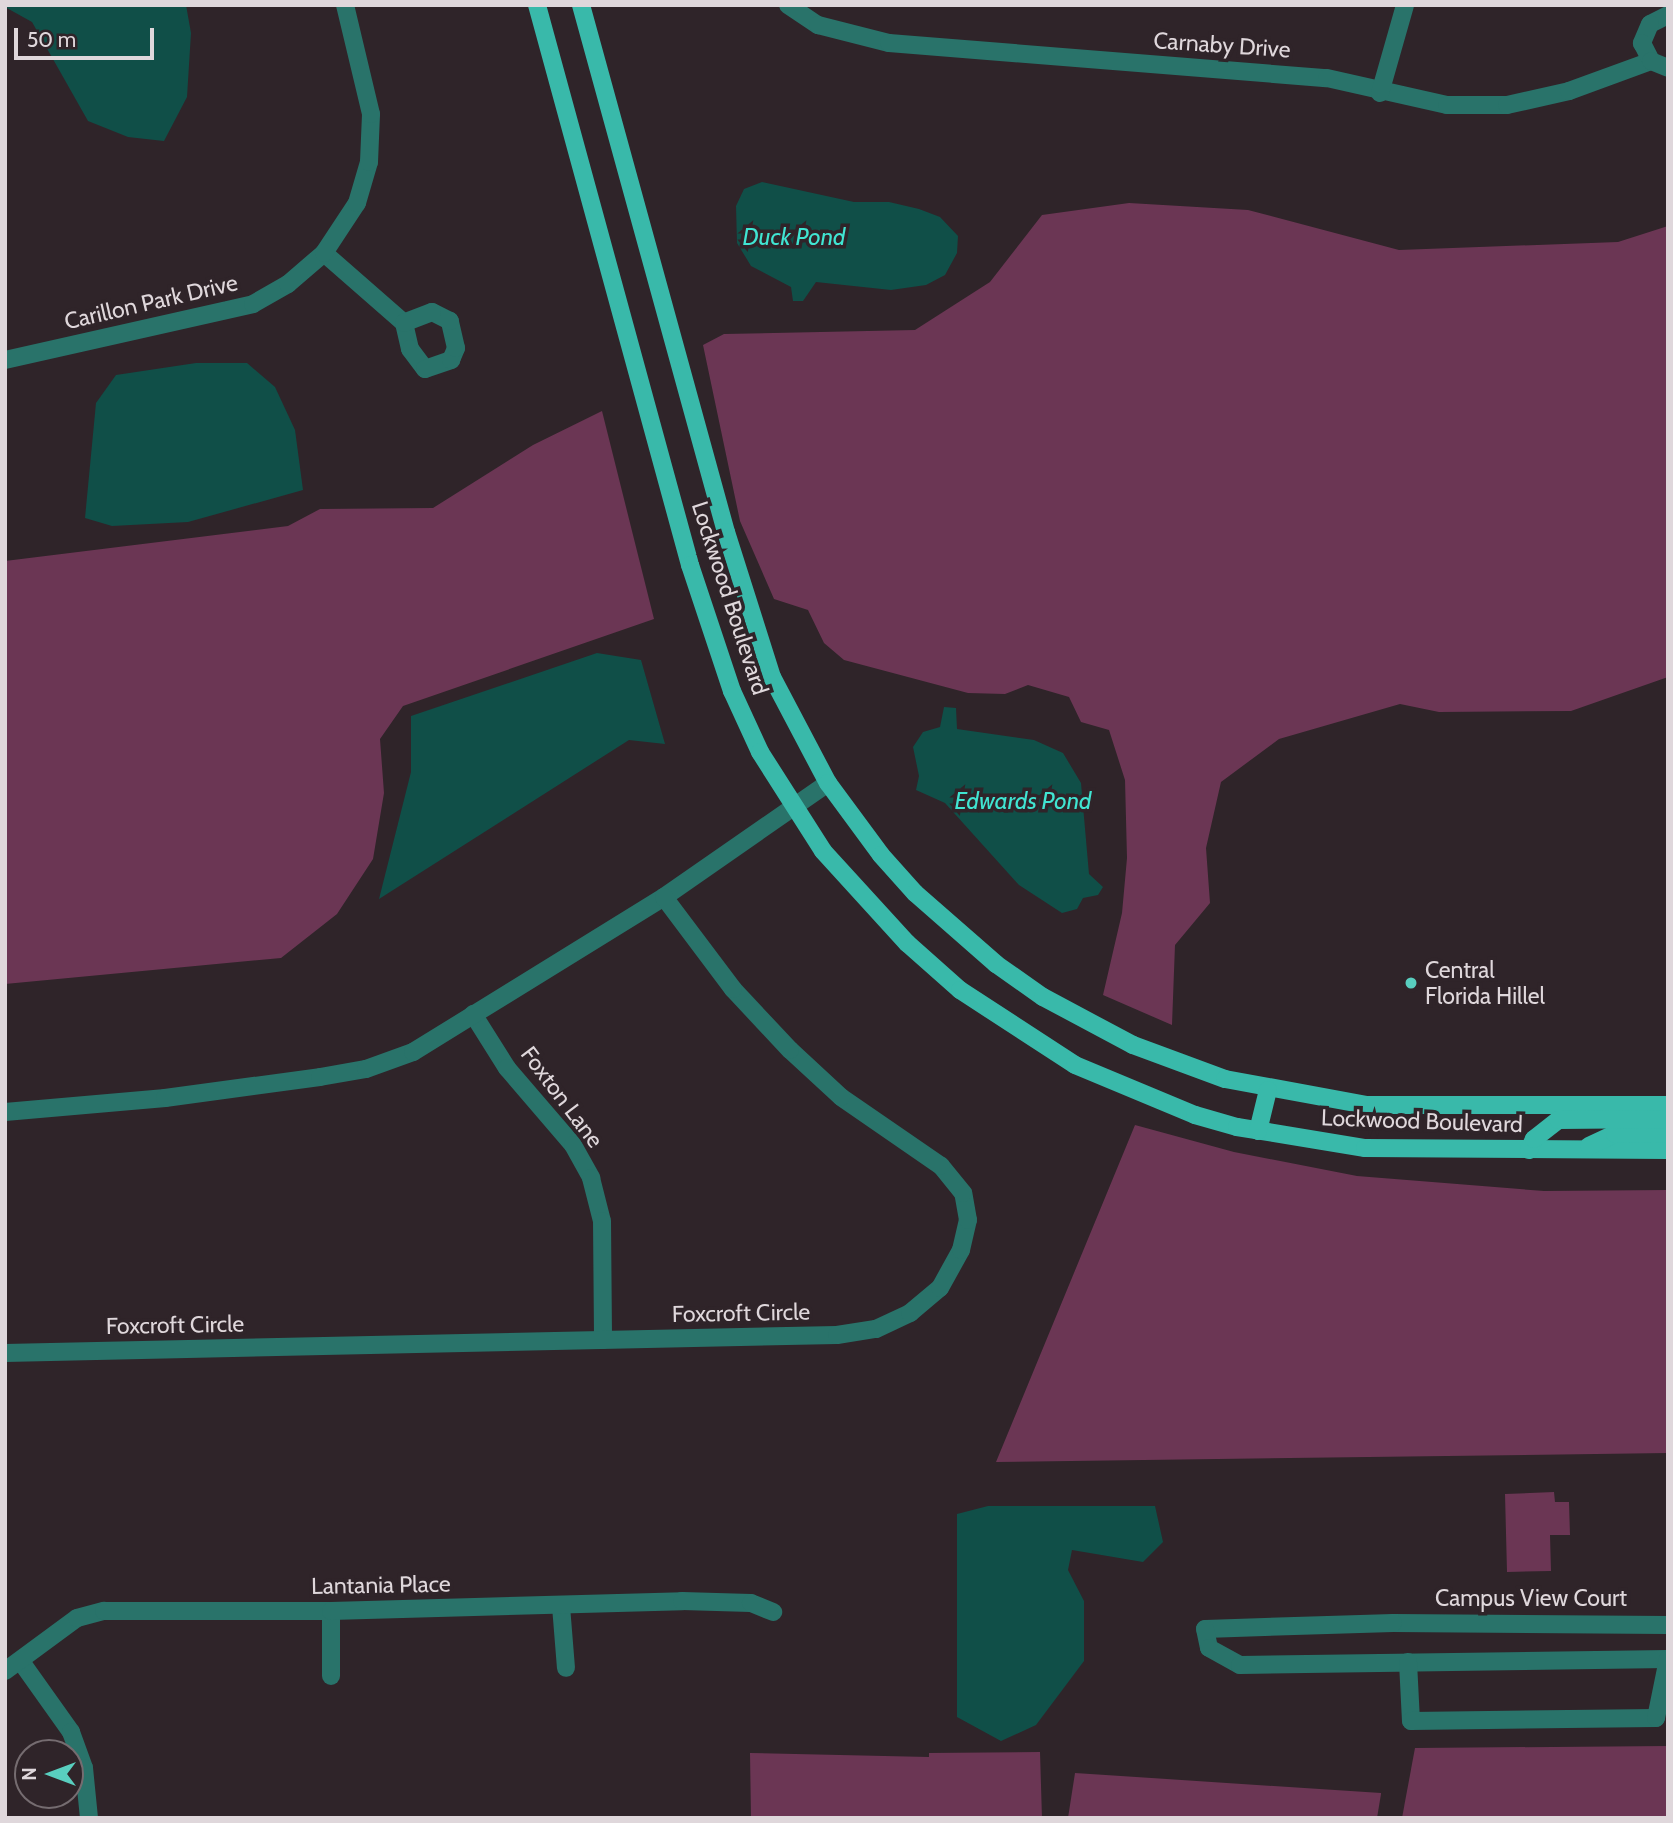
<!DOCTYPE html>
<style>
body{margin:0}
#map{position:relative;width:1673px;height:1823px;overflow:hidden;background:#2f2429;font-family:Cabin,sans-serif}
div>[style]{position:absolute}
.green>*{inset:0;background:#6b3654}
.water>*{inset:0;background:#104f48}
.minor>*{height:18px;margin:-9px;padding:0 9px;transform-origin:9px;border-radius:9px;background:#29736a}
.major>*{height:18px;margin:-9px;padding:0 9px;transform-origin:9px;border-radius:9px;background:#39b9aa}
.dots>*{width:19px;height:19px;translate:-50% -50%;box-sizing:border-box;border:4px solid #2f2429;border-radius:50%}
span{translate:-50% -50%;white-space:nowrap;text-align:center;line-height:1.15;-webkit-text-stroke:7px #2f2429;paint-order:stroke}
.street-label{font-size:23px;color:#dfd7db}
.poi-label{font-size:23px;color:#dfd7db}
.left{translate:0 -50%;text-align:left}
.water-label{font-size:24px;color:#40e5d2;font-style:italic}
.frame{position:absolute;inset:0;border:7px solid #dfd7db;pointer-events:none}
.north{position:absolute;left:14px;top:1739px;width:70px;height:70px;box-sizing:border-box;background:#2f2429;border:2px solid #756c70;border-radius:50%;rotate:270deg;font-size:19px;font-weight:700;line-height:28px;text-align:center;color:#dfd7db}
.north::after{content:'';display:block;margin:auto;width:24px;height:32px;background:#59cebf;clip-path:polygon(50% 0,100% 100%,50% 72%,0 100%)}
.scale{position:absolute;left:14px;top:28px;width:140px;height:32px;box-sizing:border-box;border:4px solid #dfd7db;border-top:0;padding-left:9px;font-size:21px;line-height:24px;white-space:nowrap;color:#dfd7db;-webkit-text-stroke:5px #2f2429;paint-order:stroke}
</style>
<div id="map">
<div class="green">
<div style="clip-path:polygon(1129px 203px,1248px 210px,1399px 250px,1618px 242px,1668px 226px,1668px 677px,1571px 711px,1439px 712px,1400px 704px,1279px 739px,1221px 782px,1206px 848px,1210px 903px,1175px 945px,1172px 1025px,1103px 995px,1122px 913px,1127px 858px,1125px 780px,1109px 730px,1081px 722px,1069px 697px,1028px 685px,1005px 694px,968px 693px,844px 660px,824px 643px,808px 610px,774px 599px,740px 521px,703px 345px,724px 334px,915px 330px,990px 282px,1042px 215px)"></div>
<div style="clip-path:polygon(602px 411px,654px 619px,403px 706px,380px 739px,384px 793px,373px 859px,337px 914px,281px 958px,5px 984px,5px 561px,288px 526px,320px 509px,433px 508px,533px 445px)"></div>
<div style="clip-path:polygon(1135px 1125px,1234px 1152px,1357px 1176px,1544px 1191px,1668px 1190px,1668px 1453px,996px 1462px)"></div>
<div style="clip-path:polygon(1554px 1492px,1555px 1502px,1569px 1502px,1570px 1535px,1550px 1535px,1551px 1571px,1507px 1572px,1505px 1494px)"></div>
<div style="clip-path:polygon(1668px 1746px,1668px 1818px,1402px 1818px,1415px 1748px)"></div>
<div style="clip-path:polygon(1040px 1752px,1042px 1818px,751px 1818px,750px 1753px,929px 1757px,929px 1753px)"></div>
<div style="clip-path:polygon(1075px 1773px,1381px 1793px,1381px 1794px,1377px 1818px,1068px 1818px)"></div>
</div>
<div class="water">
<div style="clip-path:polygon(186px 5px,191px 33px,187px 97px,164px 141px,128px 137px,88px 121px,32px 22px,5px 7px)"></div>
<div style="clip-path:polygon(762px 182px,854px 202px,889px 202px,919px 209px,940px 217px,958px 236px,957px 253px,945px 275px,926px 285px,891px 290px,816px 282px,803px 301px,793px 301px,791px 287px,751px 266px,737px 243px,736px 206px,744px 189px)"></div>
<div style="clip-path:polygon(196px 363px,247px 363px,275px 387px,295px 430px,303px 490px,188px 522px,112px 526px,85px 518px,96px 403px,116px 375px)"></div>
<div style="clip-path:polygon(597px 653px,641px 660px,665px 744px,629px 740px,379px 899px,411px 772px,411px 716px)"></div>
<div style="clip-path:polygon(944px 707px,956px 708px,957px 729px,1034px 740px,1063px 753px,1081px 783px,1089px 874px,1103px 887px,1098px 895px,1083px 898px,1077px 909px,1062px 913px,1019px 885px,945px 803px,916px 790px,919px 776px,913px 747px,923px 732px,940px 727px)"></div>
<div style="clip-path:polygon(988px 1506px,1155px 1506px,1163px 1542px,1143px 1562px,1072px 1550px,1068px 1570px,1084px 1601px,1084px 1661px,1036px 1725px,1001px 1741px,957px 1717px,957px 1514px)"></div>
</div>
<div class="minor">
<div style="left:788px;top:5px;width:36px;rotate:34deg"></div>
<div style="left:818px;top:25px;width:73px;rotate:14.2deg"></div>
<div style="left:889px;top:43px;width:439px;rotate:4.6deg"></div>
<div style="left:1327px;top:78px;width:123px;rotate:12.7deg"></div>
<div style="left:1447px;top:105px;width:60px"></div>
<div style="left:1507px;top:105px;width:64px;rotate:-12.7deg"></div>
<div style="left:1569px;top:91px;width:87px;rotate:-20.1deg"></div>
<div style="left:1668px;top:15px;width:20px;rotate:153deg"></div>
<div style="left:1650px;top:24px;width:21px;rotate:113deg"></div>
<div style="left:1642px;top:43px;width:20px;rotate:63deg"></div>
<div style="left:1651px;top:61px;width:18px;rotate:22deg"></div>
<div style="left:1380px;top:93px;width:91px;rotate:-74.1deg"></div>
<div style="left:324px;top:253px;width:106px;rotate:41.2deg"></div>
<div style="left:404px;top:323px;width:27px;rotate:77deg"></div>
<div style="left:410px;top:349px;width:25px;rotate:53deg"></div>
<div style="left:425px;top:369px;width:28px;rotate:-19deg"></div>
<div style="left:451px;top:360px;width:13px;rotate:-67deg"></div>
<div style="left:456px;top:348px;width:28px;rotate:-103deg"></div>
<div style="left:450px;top:321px;width:20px;rotate:-153deg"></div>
<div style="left:432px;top:312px;width:30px;rotate:159deg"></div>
<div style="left:5px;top:360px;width:254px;rotate:-12.7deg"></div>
<div style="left:253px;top:304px;width:40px;rotate:-29.7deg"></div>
<div style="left:288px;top:284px;width:48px;rotate:-40.7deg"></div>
<div style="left:324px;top:253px;width:60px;rotate:-56.6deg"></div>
<div style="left:357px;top:203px;width:43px;rotate:-73.7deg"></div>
<div style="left:369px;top:162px;width:48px;rotate:-87.6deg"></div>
<div style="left:371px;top:114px;width:112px;rotate:-103.4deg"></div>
<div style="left:473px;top:1014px;width:64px;rotate:57.8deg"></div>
<div style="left:507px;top:1068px;width:101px;rotate:49.4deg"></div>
<div style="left:573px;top:1145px;width:38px;rotate:61deg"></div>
<div style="left:591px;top:1178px;width:44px;rotate:75.7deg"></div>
<div style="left:602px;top:1221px;width:119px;rotate:89.5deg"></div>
<div style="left:5px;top:1112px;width:161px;rotate:-5deg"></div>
<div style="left:165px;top:1098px;width:156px;rotate:-7.7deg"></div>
<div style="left:320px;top:1077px;width:47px;rotate:-9.9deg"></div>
<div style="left:366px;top:1069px;width:50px;rotate:-19.9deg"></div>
<div style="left:413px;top:1052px;width:295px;rotate:-31.7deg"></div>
<div style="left:664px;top:897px;width:200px;rotate:-34.8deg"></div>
<div style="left:5px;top:1353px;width:832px;rotate:-1.24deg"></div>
<div style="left:837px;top:1335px;width:39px;rotate:-9deg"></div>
<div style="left:876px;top:1329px;width:38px;rotate:-25deg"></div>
<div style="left:910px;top:1313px;width:39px;rotate:-40deg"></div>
<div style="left:940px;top:1288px;width:43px;rotate:-61.1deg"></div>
<div style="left:961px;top:1250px;width:31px;rotate:-77deg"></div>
<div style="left:968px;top:1220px;width:27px;rotate:-100deg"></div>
<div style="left:963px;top:1193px;width:35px;rotate:-129deg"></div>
<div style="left:941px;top:1166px;width:121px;rotate:-145.4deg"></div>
<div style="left:841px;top:1097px;width:69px;rotate:-137.3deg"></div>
<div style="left:790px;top:1050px;width:83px;rotate:-133.1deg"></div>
<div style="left:733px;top:989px;width:115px;rotate:-126.9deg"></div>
<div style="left:561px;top:1606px;width:62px;rotate:85.4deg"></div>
<div style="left:331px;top:1611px;width:65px;rotate:90deg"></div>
<div style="left:1668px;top:1625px;width:275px;rotate:-179.6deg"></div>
<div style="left:1393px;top:1623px;width:188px;rotate:178.2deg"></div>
<div style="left:1205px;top:1629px;width:19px;rotate:78deg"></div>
<div style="left:1209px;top:1648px;width:35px;rotate:29deg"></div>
<div style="left:1240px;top:1665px;width:428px;rotate:-0.8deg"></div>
<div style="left:1408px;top:1662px;width:59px;rotate:87.1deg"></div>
<div style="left:1411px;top:1721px;width:245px;rotate:-0.7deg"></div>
<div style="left:1656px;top:1718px;width:60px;rotate:-78.5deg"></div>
<div style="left:22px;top:1663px;width:85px;rotate:54.6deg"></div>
<div style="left:71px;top:1732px;width:38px;rotate:70deg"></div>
<div style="left:84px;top:1768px;width:50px;rotate:84.3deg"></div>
<div style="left:5px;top:1671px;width:89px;rotate:-36.4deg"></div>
<div style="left:77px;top:1618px;width:28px;rotate:-15deg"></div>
<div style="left:104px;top:1611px;width:227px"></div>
<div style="left:331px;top:1611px;width:351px;rotate:-1.6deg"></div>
<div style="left:682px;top:1601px;width:69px;rotate:1.7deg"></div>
<div style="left:751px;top:1603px;width:24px;rotate:22deg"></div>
</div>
<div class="major">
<div style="left:537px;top:5px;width:581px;rotate:74.72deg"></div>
<div style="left:690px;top:565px;width:133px;rotate:71.6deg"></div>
<div style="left:732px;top:691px;width:67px;rotate:65.3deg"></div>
<div style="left:760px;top:752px;width:117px;rotate:57.5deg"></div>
<div style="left:823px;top:851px;width:125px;rotate:47.6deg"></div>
<div style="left:907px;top:943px;width:71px;rotate:41.6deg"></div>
<div style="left:960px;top:990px;width:137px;rotate:33.1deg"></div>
<div style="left:1075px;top:1065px;width:130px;rotate:22.6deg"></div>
<div style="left:1195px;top:1115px;width:44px;rotate:15.9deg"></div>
<div style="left:1237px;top:1127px;width:130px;rotate:9.3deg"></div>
<div style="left:1365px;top:1148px;width:303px;rotate:0.4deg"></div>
<div style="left:581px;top:5px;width:547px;rotate:74.62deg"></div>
<div style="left:726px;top:532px;width:152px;rotate:72.4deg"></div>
<div style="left:772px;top:677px;width:120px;rotate:62.2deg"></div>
<div style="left:828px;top:783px;width:89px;rotate:53.6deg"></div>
<div style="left:881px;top:855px;width:51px;rotate:48.2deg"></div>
<div style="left:915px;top:893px;width:108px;rotate:41.2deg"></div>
<div style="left:996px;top:964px;width:57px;rotate:35.1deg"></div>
<div style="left:1043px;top:997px;width:102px;rotate:28.1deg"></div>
<div style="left:1133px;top:1045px;width:98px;rotate:20.3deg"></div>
<div style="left:1225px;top:1079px;width:143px;rotate:10.4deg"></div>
<div style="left:1366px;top:1105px;width:302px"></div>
<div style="left:1258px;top:1131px;width:42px;rotate:-76.3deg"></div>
<div style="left:1589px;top:1146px;width:29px;rotate:-25deg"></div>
<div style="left:1615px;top:1134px;width:53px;rotate:-1.1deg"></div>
<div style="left:1529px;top:1150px;width:12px;rotate:-66deg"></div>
<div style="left:1534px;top:1139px;width:31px;rotate:-38deg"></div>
<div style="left:1558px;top:1120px;width:110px;rotate:-0.5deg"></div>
</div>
<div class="dots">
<div style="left:1411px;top:983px;background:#59cebf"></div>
</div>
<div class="street-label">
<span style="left:1222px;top:45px;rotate:4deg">Carnaby Drive</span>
<span style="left:151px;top:302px;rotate:-13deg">Carillon Park Drive</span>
<span style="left:730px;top:598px;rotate:72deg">Lockwood Boulevard</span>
<span style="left:562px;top:1097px;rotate:53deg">Foxton Lane</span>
<span style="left:1422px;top:1121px;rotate:2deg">Lockwood Boulevard</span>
<span style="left:741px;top:1313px;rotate:-1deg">Foxcroft Circle</span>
<span style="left:175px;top:1325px;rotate:-1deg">Foxcroft Circle</span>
<span style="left:381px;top:1585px;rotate:-1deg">Lantania Place</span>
<span style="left:1531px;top:1598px">Campus View Court</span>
</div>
<div class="poi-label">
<span class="left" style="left:1425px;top:983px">Central<br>Florida Hillel</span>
</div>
<div class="water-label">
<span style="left:794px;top:237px">Duck Pond</span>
<span style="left:1023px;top:801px">Edwards Pond</span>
</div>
<div class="frame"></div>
<div class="north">N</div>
<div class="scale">50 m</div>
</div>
